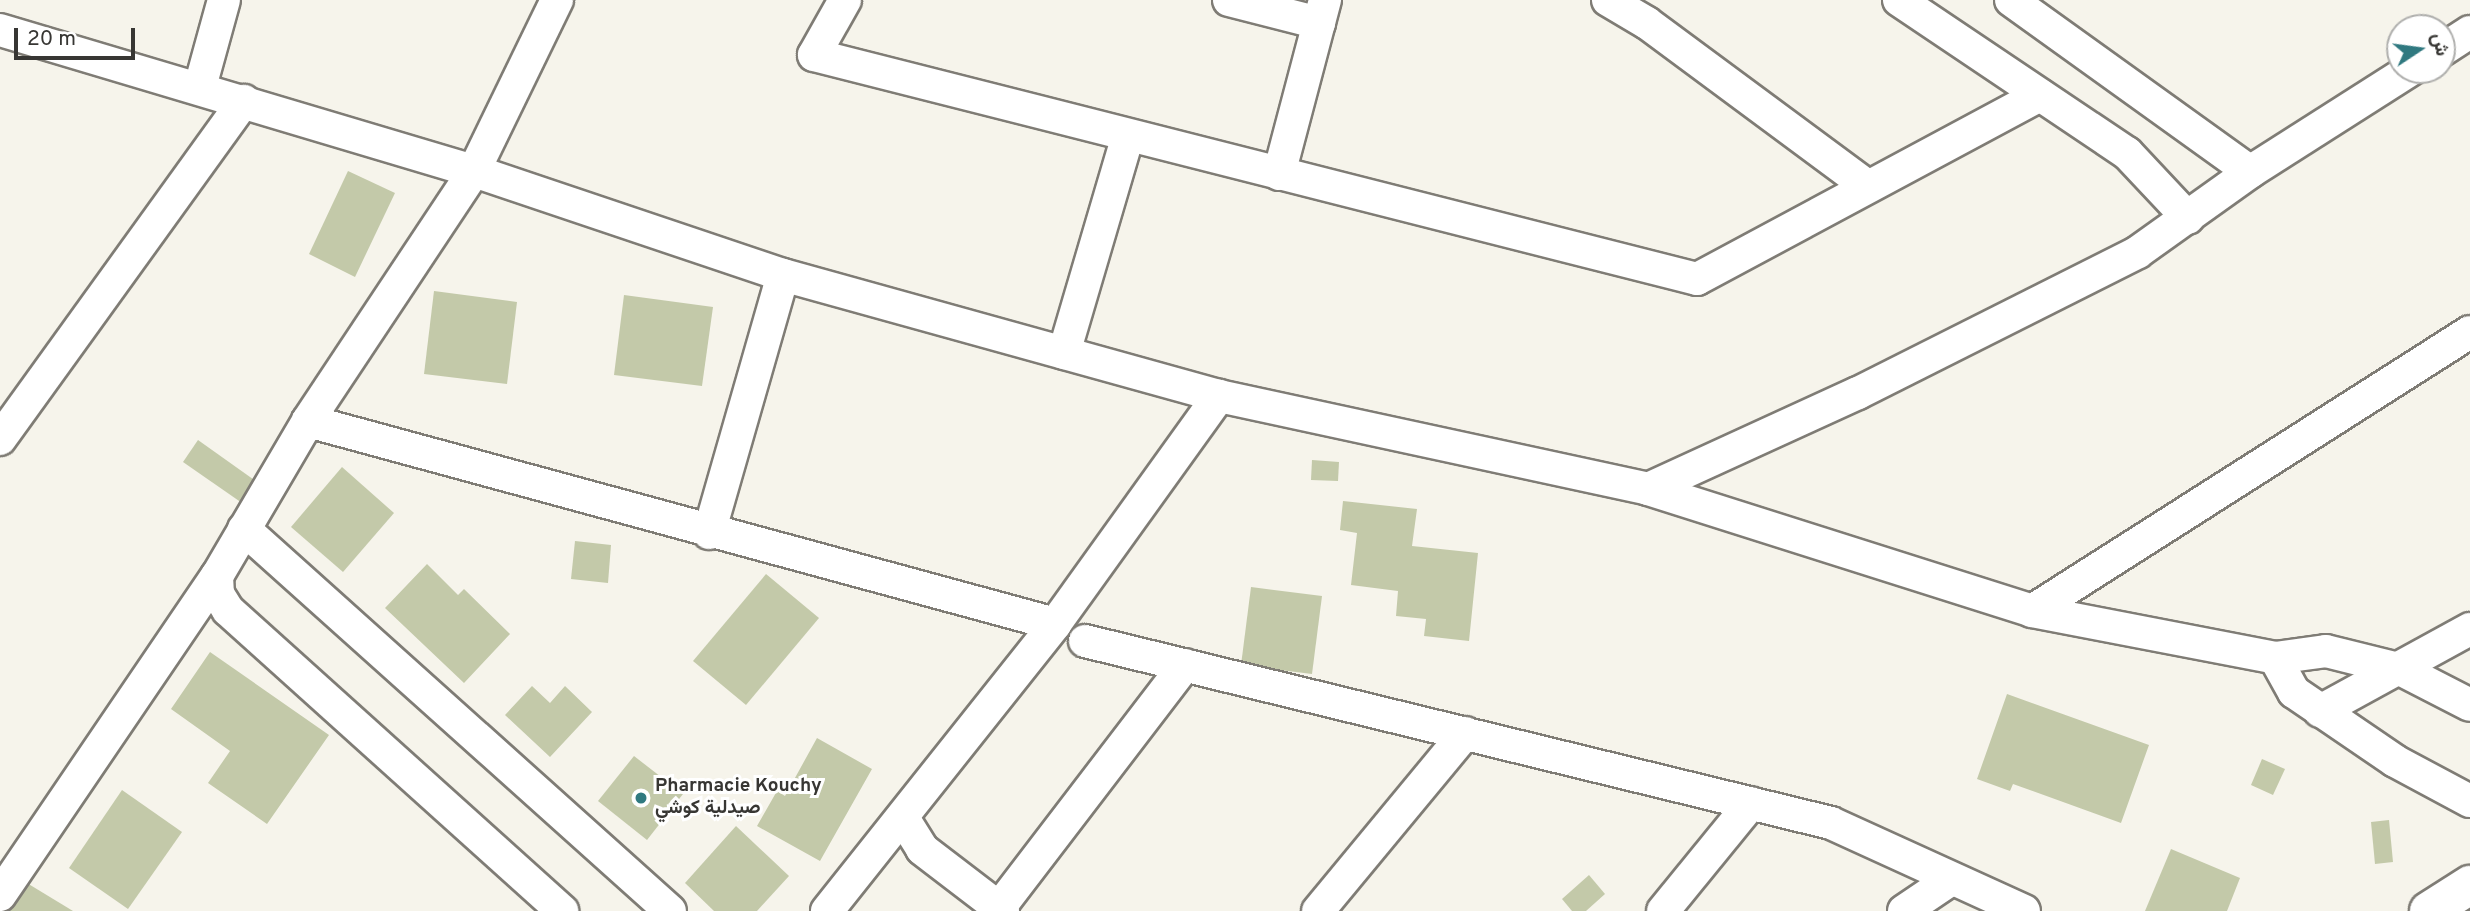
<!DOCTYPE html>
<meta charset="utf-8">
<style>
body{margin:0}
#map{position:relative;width:2470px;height:911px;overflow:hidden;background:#f6f4eb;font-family:Overpass,Vazirmatn,sans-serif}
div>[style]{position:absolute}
.building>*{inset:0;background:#c3c9a9}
.roads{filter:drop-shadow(2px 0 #7f7c75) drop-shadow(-2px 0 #7f7c75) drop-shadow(0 2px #7f7c75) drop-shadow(0 -2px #7f7c75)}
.street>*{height:32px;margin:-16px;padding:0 16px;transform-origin:16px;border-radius:16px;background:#fff}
.secondary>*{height:38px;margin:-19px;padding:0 19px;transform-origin:19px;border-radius:19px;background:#fff}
.dots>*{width:19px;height:19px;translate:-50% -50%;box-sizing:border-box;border:4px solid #fff;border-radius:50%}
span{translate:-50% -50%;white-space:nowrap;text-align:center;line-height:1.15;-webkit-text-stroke:6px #fff;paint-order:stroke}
.poi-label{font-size:19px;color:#373633;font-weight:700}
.left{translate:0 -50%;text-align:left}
.north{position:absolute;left:2386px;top:14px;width:70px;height:70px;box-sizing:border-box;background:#fff;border:2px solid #afafad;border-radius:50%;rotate:77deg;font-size:19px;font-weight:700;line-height:28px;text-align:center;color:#373633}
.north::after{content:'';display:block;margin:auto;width:24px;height:32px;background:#307980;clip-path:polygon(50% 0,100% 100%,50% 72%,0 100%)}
.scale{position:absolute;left:14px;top:28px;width:121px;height:32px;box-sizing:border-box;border:4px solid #373633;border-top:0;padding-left:9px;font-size:21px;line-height:24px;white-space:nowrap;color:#373633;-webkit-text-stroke:5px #fff;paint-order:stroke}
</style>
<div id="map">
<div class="building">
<div style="clip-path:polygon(348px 171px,395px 193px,355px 277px,309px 254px)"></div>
<div style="clip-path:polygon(434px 291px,517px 302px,507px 384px,424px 374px)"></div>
<div style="clip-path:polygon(624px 295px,713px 307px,702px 386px,614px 375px)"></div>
<div style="clip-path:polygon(198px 440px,257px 482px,242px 503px,183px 462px)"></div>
<div style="clip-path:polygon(1312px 460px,1339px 462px,1338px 481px,1311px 480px)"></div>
<div style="clip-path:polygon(342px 467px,394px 513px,343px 572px,291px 527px)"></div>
<div style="clip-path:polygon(1343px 501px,1417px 509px,1412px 546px,1478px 553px,1469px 641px,1424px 636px,1426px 619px,1396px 616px,1398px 591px,1351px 585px,1357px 533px,1340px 530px)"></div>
<div style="clip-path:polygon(575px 541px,611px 545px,608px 583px,571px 579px)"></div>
<div style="clip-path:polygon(427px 564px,458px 595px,464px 589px,510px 634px,464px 683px,385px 608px)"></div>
<div style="clip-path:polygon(766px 574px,819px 618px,746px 705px,693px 661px)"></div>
<div style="clip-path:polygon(1251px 587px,1322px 596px,1312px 674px,1241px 665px)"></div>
<div style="clip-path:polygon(210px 652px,329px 735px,267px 824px,208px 783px,230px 751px,171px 709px)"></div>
<div style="clip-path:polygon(532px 686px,550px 703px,565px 686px,592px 712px,550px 757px,505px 715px)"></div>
<div style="clip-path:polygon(2007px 694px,2149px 745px,2121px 823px,2013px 784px,2010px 791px,1977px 779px)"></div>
<div style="clip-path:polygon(817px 738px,872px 769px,820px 861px,757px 826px,777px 791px,785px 796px)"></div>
<div style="clip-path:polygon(634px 756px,683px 794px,647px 840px,598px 801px)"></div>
<div style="clip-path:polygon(2262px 759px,2285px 769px,2273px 795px,2251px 785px)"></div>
<div style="clip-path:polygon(122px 790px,182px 832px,128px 909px,69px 868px)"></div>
<div style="clip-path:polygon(2389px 820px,2393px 862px,2375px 864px,2371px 822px)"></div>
<div style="clip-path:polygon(736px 826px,789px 876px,757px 911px,714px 911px,685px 883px)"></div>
<div style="clip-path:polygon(2171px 849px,2240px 878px,2227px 911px,2145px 911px)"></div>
<div style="clip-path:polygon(1589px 875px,1605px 894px,1586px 911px,1572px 911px,1562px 899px)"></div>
<div style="clip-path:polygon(17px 877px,73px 911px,0 911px)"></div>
</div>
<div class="roads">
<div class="street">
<div style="left:557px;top:0;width:190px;rotate:115.9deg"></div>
<div style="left:474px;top:171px;width:300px;rotate:123.6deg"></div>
<div style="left:308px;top:421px;width:180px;rotate:120.4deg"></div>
<div style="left:217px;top:576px;width:18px;rotate:87deg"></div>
<div style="left:218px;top:594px;width:19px;rotate:58deg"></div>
<div style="left:228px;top:610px;width:450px;rotate:42deg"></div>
<div style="left:845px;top:0;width:63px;rotate:119.4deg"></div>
<div style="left:814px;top:55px;width:911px;rotate:14.23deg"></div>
<div style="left:1697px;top:279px;width:389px;rotate:-28.2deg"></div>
<div style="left:1229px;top:0;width:93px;rotate:14.3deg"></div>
<div style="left:1608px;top:0;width:45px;rotate:30.5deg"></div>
<div style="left:1647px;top:23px;width:272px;rotate:36.5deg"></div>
<div style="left:1899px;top:0;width:275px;rotate:33.9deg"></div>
<div style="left:2127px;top:153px;width:89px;rotate:46.8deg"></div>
<div style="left:2011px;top:0;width:294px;rotate:35.7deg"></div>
<div style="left:0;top:30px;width:495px;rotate:16.6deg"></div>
<div style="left:474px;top:171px;width:326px;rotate:18.6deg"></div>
<div style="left:783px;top:275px;width:452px;rotate:15.5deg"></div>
<div style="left:1219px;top:396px;width:439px;rotate:12.2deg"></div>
<div style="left:1648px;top:489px;width:403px;rotate:17.6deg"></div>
<div style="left:2032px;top:611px;width:248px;rotate:10.9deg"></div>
<div style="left:2275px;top:658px;width:51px;rotate:-7.8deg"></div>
<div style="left:2326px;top:651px;width:78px;rotate:14deg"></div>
<div style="left:2402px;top:670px;width:76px;rotate:27.2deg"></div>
<div style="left:2442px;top:50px;width:33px;rotate:-33deg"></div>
<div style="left:200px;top:87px;width:90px;rotate:-74.6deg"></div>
<div style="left:1279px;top:174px;width:180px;rotate:-75.2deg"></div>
<div style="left:1064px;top:353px;width:226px;rotate:-73.6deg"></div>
<div style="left:308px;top:421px;width:774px;rotate:15.2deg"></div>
<div style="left:0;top:439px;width:417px;rotate:-54.2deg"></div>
<div style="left:1648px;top:489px;width:231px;rotate:-24.6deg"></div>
<div style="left:1858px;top:393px;width:313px;rotate:-26.7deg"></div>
<div style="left:2138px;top:252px;width:138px;rotate:-35.5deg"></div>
<div style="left:2250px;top:172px;width:190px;rotate:-32.5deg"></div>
<div style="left:244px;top:529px;width:572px;rotate:41.88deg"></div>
<div style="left:709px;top:533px;width:268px;rotate:-74deg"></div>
<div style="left:2032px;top:611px;width:519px;rotate:-32.5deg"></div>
<div style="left:1085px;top:641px;width:768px;rotate:13.71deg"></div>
<div style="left:1831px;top:823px;width:212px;rotate:24.5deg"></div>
<div style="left:2275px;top:658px;width:39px;rotate:61deg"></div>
<div style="left:2294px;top:692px;width:122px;rotate:34.3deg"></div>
<div style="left:2395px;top:761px;width:85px;rotate:28.1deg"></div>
<div style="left:2320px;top:711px;width:171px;rotate:-28.7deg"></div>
<div style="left:903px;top:818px;width:36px;rotate:58deg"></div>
<div style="left:922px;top:849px;width:102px;rotate:37.4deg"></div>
<div style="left:0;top:895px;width:386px;rotate:-55.8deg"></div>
<div style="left:999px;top:908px;width:306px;rotate:-52.6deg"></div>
<div style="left:827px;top:911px;width:367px;rotate:-51.5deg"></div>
<div style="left:1055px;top:624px;width:281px;rotate:-54.3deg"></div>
<div style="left:1318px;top:911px;width:231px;rotate:-50.4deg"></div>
<div style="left:1663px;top:911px;width:139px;rotate:-50.8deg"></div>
<div style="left:1904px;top:911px;width:55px;rotate:-34deg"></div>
</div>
<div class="secondary">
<div style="left:2429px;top:911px;width:49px;rotate:-32.4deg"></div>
</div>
</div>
<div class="dots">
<div style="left:641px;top:798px;background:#307980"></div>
</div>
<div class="poi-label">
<span class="left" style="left:655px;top:798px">Pharmacie Kouchy<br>صيدلية كوشي</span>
</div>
<div class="north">ش</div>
<div class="scale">20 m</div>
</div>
